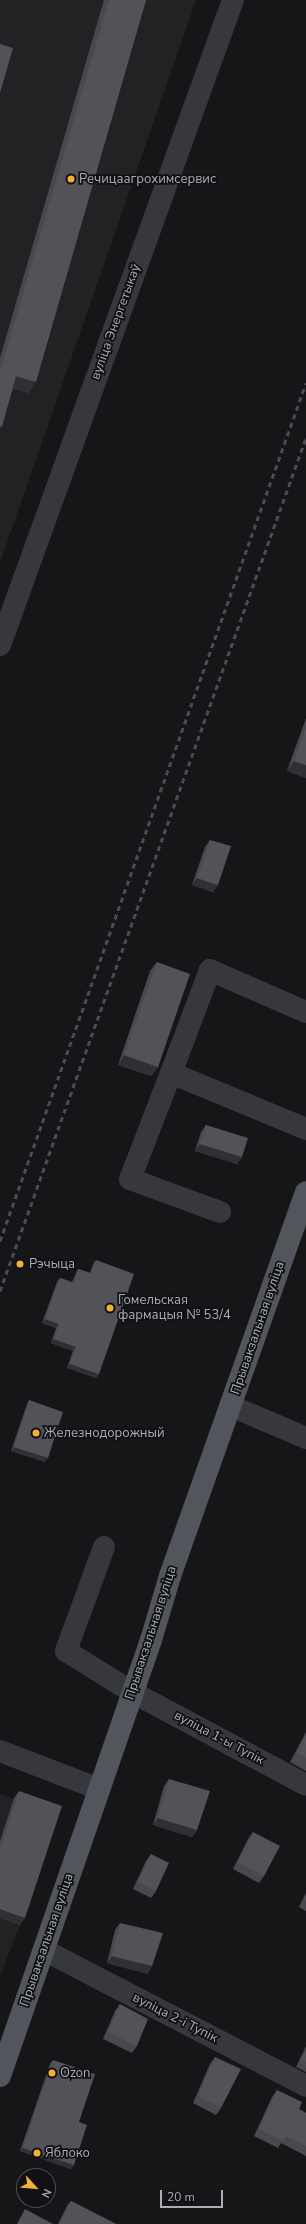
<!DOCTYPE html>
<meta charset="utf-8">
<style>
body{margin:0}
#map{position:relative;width:306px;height:2224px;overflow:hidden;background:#161618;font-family:"Nunito Sans",sans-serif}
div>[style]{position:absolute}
.built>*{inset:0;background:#222225}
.minor>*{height:22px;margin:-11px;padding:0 11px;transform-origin:11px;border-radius:11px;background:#37383d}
.major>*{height:22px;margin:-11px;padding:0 11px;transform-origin:11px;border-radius:11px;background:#53555c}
.rail>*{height:3px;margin-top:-1.5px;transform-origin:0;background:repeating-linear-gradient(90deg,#4a4c52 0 5px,transparent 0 9px)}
.wall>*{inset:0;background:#47494d}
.shaded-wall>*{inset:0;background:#2f3033}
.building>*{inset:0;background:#525359}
.dots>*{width:11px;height:11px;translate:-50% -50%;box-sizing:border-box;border:2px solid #111113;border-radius:50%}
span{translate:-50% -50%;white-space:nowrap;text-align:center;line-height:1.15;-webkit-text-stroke:3.5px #111113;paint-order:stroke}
.poi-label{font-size:13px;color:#a8adb8}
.left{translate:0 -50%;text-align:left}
.street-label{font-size:13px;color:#a8adb8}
.north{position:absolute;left:16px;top:2168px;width:40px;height:40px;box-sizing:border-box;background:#111113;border:1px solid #4d4f55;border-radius:50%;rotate:117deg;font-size:11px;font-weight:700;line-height:16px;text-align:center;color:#a8adb8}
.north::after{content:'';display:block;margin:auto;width:14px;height:18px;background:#f2b134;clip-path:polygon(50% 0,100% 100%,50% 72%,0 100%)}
.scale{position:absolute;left:160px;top:2190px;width:63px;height:18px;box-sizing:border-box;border:2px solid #a8adb8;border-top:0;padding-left:5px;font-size:12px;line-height:14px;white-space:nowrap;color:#a8adb8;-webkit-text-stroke:3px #111113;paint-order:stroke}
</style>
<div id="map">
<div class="built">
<div style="clip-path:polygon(0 0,196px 0,0 563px)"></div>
<div style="clip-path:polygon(0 1794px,57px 1813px,20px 1925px,0 1976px)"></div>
</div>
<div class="minor">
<div style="left:0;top:645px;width:686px;rotate:-70.14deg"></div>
<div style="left:306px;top:1012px;width:105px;rotate:-156.4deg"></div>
<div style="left:210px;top:970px;width:110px;rotate:110.7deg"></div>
<div style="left:171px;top:1073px;width:146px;rotate:22.5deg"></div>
<div style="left:171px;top:1073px;width:114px;rotate:111.1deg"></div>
<div style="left:130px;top:1179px;width:96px;rotate:20.1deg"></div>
<div style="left:231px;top:1406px;width:82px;rotate:23.1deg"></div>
<div style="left:104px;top:1547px;width:111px;rotate:110.1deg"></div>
<div style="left:66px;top:1651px;width:78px;rotate:31.8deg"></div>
<div style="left:132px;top:1692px;width:197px;rotate:28.1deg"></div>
<div style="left:0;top:1751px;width:106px;rotate:21deg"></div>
<div style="left:44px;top:1950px;width:295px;rotate:27.4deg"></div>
</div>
<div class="major">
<div style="left:0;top:2076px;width:461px;rotate:-70.9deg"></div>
<div style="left:151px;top:1640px;width:67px;rotate:-73.5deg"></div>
<div style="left:170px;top:1576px;width:407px;rotate:-70.5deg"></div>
</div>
<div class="rail">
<div style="left:0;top:1241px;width:911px;rotate:-70.37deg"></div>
<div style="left:0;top:1291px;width:906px;rotate:-70.27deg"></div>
</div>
<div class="wall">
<div style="clip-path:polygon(104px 0,146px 0,29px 393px,13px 388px,0 429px,0 358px)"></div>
<div style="clip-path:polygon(306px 718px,306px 778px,287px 771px)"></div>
<div style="clip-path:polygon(210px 840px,218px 885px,213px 892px,192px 885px,205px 847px)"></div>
<div style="clip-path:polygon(157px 962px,158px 1067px,151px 1076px,118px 1065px,150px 971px)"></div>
<div style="clip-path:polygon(206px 1125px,242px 1157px,237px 1164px,195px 1151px,201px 1132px)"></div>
<div style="clip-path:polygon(96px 1260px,99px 1374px,96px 1378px,67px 1368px,73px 1351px,51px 1343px,56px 1328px,42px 1323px,57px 1282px,60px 1278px,72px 1282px,76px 1273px,78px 1269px,90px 1273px,93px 1264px)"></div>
<div style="clip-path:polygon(29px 1400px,45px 1462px,11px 1451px,27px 1404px)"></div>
<div style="clip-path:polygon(306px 1732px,306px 1771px,290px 1762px)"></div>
<div style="clip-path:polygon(169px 1779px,197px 1830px,192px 1837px,153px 1825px,164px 1786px)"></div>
<div style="clip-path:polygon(19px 1791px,20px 1925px,0 1918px,0 1841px,14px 1798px)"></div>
<div style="clip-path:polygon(253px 1832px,264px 1876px,259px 1883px,233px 1869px,248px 1839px)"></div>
<div style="clip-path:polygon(151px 1854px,156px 1891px,151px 1898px,133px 1889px,146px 1861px)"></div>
<div style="clip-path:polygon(306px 1893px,306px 1911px,299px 1907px)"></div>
<div style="clip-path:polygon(120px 1923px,148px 1974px,107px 1963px,115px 1930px)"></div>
<div style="clip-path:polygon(120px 2004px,137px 2046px,132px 2053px,103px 2039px,115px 2011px)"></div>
<div style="clip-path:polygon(306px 2046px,306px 2072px,296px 2067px)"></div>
<div style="clip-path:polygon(215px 2057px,221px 2108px,216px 2115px,193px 2103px,210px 2064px)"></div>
<div style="clip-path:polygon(53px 2060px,79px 2122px,74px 2165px,71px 2169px,20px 2151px,50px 2064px)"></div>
<div style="clip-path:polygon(277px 2090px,299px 2109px,306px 2113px,306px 2156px,281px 2143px,278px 2148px,254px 2136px,272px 2097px)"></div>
<div style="clip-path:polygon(71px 2201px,116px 2224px,58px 2224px,68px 2204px)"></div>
</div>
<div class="shaded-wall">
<div style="clip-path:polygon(16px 376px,36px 382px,29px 393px,9px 386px)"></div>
<div style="clip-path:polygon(294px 761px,306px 765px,306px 778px,287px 771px)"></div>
<div style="clip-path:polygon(197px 878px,218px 885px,213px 892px,192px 885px)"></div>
<div style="clip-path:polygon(124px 1055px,158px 1067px,151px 1076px,118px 1065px)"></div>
<div style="clip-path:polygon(200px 1144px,242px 1157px,237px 1164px,195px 1151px)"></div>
<div style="clip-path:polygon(45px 1319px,59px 1324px,56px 1328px,42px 1323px)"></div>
<div style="clip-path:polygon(54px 1339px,76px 1347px,73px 1351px,51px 1343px)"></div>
<div style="clip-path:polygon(70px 1364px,99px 1374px,96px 1378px,67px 1368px)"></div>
<div style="clip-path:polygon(14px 1447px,48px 1458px,45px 1462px,11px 1451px)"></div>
<div style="clip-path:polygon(158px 1818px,197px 1830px,192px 1837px,153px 1825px)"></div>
<div style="clip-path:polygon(0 1909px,25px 1918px,20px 1925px,0 1918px)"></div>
<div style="clip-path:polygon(112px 1956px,152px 1966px,148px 1974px,107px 1963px)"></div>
<div style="clip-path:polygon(23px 2148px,74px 2165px,71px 2169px,20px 2151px)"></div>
</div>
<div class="building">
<div style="clip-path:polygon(109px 0,146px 0,36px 382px,16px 376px,2px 427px,0 426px,0 372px)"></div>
<div style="clip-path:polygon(0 44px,13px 48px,0 93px)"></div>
<div style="clip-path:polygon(306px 728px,306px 765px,294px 761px)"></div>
<div style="clip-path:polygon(210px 840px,231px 846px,218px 885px,197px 878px)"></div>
<div style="clip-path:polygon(157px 962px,190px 974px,158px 1067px,124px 1055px)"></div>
<div style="clip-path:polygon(206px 1125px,248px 1138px,242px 1157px,200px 1144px)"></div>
<div style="clip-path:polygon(96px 1260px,134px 1274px,99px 1374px,70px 1364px,76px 1347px,54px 1339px,59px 1324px,45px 1319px,60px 1278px,74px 1283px,78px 1269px,91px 1273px)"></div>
<div style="clip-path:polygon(29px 1400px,63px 1412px,48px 1458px,14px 1447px)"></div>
<div style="clip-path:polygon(306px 1735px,306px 1758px,297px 1753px)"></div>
<div style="clip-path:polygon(169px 1779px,210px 1791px,197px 1830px,158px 1818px)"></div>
<div style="clip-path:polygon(19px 1791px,62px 1806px,25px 1918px,0 1909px,0 1849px)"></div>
<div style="clip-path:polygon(253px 1832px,280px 1846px,264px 1876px,238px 1862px)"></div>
<div style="clip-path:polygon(151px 1854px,169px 1863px,156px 1891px,138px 1882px)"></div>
<div style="clip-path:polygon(306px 1896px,306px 1901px,304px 1900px)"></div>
<div style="clip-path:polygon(120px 1923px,163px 1933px,152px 1966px,112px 1956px)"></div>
<div style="clip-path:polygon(120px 2004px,148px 2019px,137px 2046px,108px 2032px)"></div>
<div style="clip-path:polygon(306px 2050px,306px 2062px,301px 2060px)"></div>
<div style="clip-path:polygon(215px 2057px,241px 2069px,221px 2108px,198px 2096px)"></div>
<div style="clip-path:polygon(53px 2060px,95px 2074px,79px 2122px,87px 2125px,74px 2165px,23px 2148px)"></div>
<div style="clip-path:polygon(277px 2090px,302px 2102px,299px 2109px,306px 2113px,306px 2146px,286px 2136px,283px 2141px,259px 2129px)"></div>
<div style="clip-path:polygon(71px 2201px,116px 2224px,59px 2224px)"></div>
<div style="clip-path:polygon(25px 2209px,53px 2224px,17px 2224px)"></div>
</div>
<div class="dots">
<div style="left:71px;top:179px;background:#f2b134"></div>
<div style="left:20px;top:1264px;background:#f2b134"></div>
<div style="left:110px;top:1308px;background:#f2b134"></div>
<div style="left:36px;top:1433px;background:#f2b134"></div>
<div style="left:52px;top:2073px;background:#f2b134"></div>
<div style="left:37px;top:2153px;background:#f2b134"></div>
</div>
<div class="poi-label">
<span class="left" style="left:79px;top:179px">Речицаагрохимсервис</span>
<span class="left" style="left:29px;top:1264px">Рэчыца</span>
<span class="left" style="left:118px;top:1308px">Гомельская<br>фармацыя № 53/4</span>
<span class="left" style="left:44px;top:1433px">Железнодорожный</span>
<span class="left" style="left:60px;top:2073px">Ozon</span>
<span class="left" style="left:45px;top:2153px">Яблоко</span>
</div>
<div class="street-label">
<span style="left:116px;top:322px;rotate:-70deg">вуліца Энергетыкаў</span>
<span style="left:258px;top:1328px;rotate:-71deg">Прывакзальная вуліца</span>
<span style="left:151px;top:1633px;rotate:-72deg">Прывакзальная вуліца</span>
<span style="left:219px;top:1738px;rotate:28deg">вуліца 1-ы Тупік</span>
<span style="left:47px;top:1940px;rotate:-71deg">Прывакзальная вуліца</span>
<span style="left:175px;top:2018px;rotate:27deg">вуліца 2-і Тупік</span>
</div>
<div class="north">N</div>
<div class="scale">20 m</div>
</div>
